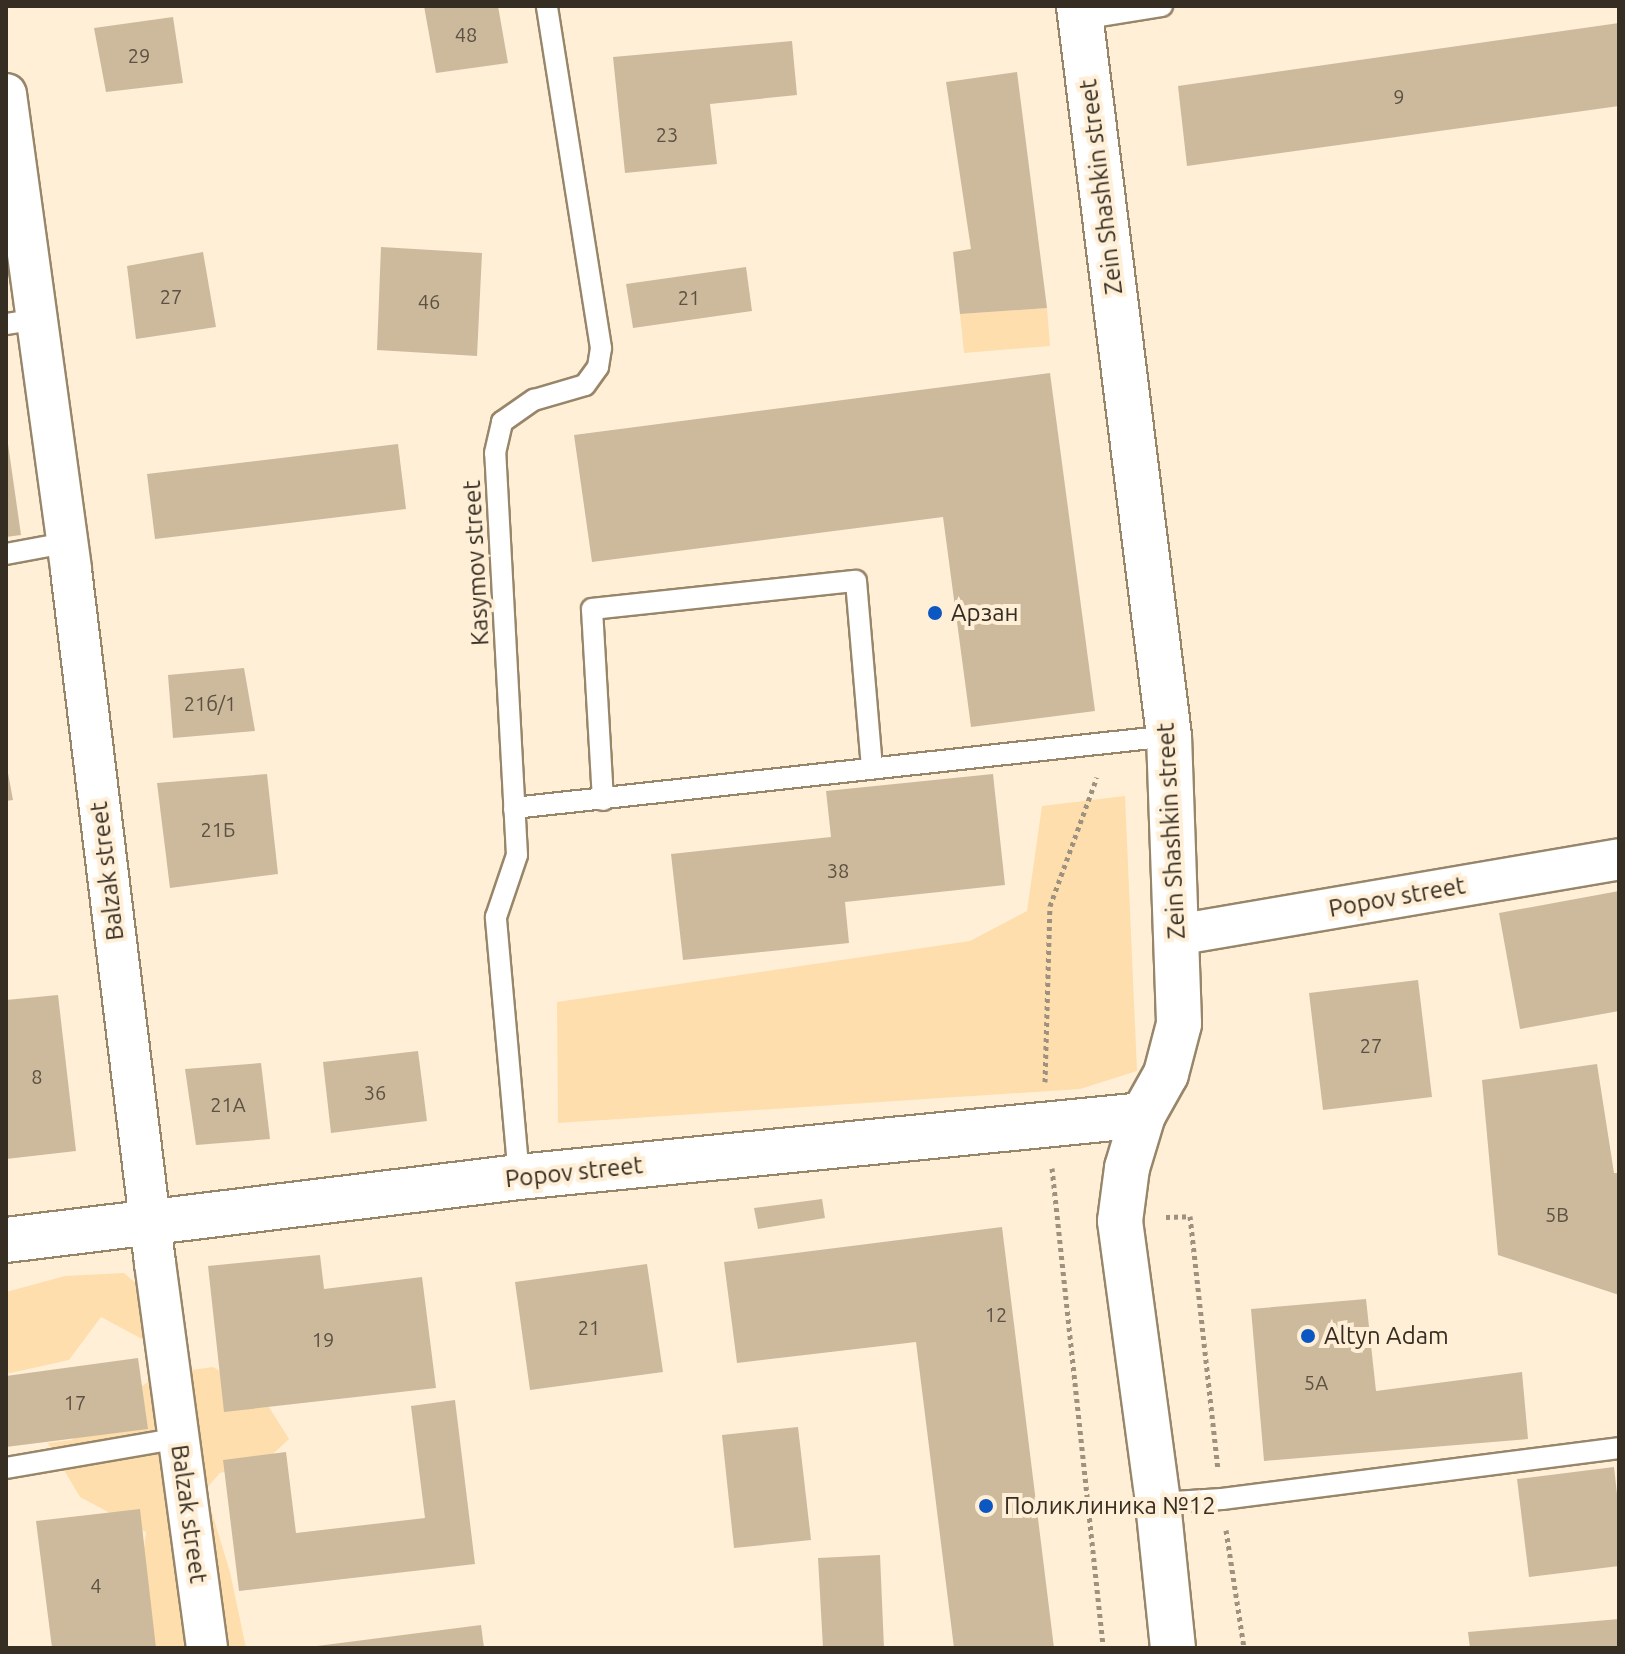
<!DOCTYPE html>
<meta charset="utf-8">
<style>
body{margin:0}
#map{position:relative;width:1625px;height:1654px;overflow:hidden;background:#ffefd7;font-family:Ubuntu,sans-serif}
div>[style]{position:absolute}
.green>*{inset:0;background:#fedead}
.building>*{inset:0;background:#cdba9d}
.path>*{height:5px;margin-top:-2.5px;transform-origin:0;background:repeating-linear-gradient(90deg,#9d917f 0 4px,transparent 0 8px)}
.roads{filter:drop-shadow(2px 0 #98866a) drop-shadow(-2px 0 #98866a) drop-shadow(0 2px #98866a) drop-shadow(0 -2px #98866a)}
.service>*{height:20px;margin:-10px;padding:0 10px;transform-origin:10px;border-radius:10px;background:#fff}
.minor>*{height:40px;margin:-20px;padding:0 20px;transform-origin:20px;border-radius:20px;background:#fff}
.tertiary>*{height:44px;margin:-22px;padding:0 22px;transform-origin:22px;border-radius:22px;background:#fff}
.dots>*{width:22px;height:22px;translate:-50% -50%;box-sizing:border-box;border:4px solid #ffefd7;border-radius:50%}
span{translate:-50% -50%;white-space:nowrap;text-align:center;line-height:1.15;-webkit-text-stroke:8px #ffefd7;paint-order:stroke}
.number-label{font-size:20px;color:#5c5142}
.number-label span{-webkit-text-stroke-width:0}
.street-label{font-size:24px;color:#362e23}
.poi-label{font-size:24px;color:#362e23}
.left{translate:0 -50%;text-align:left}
.frame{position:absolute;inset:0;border:8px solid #362e23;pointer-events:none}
</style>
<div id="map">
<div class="green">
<div style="clip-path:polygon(1047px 308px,1050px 346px,964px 353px,960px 314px)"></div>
<div style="clip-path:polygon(1125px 796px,1137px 1071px,1080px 1089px,558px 1123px,557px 1002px,970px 941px,1027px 911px,1042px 806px)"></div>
<div style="clip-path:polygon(124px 1273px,168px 1311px,142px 1339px,101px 1317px,69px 1360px,6px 1374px,6px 1292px,65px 1276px)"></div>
<div style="clip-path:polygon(213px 1367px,262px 1396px,289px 1439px,263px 1463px,220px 1473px,205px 1490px,230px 1572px,246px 1648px,154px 1648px,142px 1566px,146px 1532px,80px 1497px,48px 1443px,72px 1440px,105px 1408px,162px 1374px)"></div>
</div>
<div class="building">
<div style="clip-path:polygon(424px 6px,498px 6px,508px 63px,436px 73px)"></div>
<div style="clip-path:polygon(173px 17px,183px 83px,106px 92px,94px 28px)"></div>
<div style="clip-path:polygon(1619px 23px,1619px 106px,1187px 166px,1178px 86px)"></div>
<div style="clip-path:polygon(792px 41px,797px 95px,710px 104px,717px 164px,625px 173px,613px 57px)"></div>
<div style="clip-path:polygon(1017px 72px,1047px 308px,960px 314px,953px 252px,971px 249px,946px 82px)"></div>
<div style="clip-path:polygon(381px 247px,482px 253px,477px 356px,377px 350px)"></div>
<div style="clip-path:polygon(203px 252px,216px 327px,136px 339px,127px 266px)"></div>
<div style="clip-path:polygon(746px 267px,752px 311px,633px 328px,626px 284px)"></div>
<div style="clip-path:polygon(1050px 373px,1095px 711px,971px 727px,943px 517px,592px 562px,574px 435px)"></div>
<div style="clip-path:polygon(6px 430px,21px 535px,6px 537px)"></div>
<div style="clip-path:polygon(398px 444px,406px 509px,155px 539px,147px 474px)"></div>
<div style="clip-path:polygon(244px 668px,255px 731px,173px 738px,168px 675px)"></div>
<div style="clip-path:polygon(6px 762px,13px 800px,6px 801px)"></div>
<div style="clip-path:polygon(267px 774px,278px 874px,170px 888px,157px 783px)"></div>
<div style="clip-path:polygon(993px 774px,1005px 885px,845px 902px,849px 943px,683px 960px,671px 854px,831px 837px,826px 791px)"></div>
<div style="clip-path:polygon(1619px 891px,1619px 1011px,1520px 1029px,1499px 913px)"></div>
<div style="clip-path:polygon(1418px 980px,1432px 1097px,1323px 1110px,1309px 993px)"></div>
<div style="clip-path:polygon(58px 995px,76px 1151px,6px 1159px,6px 1000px)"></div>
<div style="clip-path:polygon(418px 1051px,427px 1121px,331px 1133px,323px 1062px)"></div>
<div style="clip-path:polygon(261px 1063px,270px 1139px,196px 1145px,185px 1069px)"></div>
<div style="clip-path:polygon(1597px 1064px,1614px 1173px,1619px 1173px,1619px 1295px,1498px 1255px,1482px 1080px)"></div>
<div style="clip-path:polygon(822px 1199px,825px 1218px,758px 1229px,754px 1208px)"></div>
<div style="clip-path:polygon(1002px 1227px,1054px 1648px,954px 1648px,916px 1342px,737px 1363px,724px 1262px)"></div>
<div style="clip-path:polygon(320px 1255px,324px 1289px,422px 1277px,436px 1388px,224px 1412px,208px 1266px)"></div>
<div style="clip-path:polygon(647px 1264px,663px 1372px,530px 1390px,515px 1282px)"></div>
<div style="clip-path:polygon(1366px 1299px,1376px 1391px,1522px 1372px,1528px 1439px,1264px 1461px,1251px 1309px)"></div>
<div style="clip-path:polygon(138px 1358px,148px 1429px,6px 1447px,6px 1376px)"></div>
<div style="clip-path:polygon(455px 1400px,475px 1564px,239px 1591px,223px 1460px,286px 1452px,296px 1533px,425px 1518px,411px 1406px)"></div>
<div style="clip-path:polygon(798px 1427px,811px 1540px,734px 1548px,722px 1435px)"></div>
<div style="clip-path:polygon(1614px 1467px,1619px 1512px,1619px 1566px,1529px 1577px,1517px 1479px)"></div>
<div style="clip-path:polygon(140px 1509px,156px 1648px,52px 1648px,36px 1521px)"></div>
<div style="clip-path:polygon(880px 1555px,884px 1648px,823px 1648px,818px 1558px)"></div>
<div style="clip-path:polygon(1619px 1619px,1619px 1648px,1470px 1648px,1468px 1632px)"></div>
<div style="clip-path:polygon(481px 1625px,484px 1648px,317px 1648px,317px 1646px)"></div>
</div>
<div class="path">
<div style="left:1045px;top:1082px;width:176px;rotate:-88.4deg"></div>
<div style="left:1050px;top:906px;width:137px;rotate:-70deg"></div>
<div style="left:1052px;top:1168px;width:483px;rotate:83.9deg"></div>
<div style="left:1166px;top:1217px;width:24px;rotate:-2deg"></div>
<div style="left:1190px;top:1216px;width:255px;rotate:83.7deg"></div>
<div style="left:1226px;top:1530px;width:119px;rotate:81.3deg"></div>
</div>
<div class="roads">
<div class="service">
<div style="left:1081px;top:19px;width:82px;rotate:-9.1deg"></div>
<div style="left:6px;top:324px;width:31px;rotate:-9deg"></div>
<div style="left:6px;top:554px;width:60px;rotate:-10.6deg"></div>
<div style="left:603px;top:800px;width:191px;rotate:-93.3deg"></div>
<div style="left:592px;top:609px;width:265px;rotate:-6.1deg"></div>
<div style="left:856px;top:581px;width:188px;rotate:85.1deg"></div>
<div style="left:514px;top:808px;width:659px;rotate:-6.27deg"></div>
<div style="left:519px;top:1177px;width:261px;rotate:-95.1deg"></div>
<div style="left:496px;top:917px;width:65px;rotate:-71.3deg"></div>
<div style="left:517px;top:855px;width:403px;rotate:-93.1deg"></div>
<div style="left:495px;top:453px;width:32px;rotate:-77deg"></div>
<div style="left:502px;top:422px;width:39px;rotate:-35deg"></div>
<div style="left:534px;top:400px;width:53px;rotate:-16.4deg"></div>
<div style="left:585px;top:385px;width:22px;rotate:-54deg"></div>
<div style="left:598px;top:367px;width:19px;rotate:-81deg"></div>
<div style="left:601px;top:348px;width:346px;rotate:-99deg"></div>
<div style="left:6px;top:1468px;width:176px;rotate:-9.8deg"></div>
<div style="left:1158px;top:1503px;width:64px;rotate:-3.6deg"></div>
<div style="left:1222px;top:1499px;width:400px;rotate:-7.3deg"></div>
</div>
<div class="minor">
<div style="left:6px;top:94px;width:480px;rotate:82.2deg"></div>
<div style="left:71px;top:570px;width:698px;rotate:83.09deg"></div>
<div style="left:155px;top:1263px;width:388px;rotate:82.3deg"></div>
<div style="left:1176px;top:935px;width:449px;rotate:-9.7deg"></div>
</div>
<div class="tertiary">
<div style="left:1079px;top:6px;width:736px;rotate:82.97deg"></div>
<div style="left:1169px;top:736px;width:288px;rotate:88deg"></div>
<div style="left:1179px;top:1024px;width:52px;rotate:104.6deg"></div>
<div style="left:1166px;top:1074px;width:47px;rotate:119.3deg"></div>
<div style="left:1143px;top:1115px;width:55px;rotate:106.8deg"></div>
<div style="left:1127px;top:1168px;width:53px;rotate:97.5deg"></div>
<div style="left:1120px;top:1221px;width:285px;rotate:82.3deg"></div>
<div style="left:1158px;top:1503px;width:146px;rotate:84.1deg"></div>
<div style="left:6px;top:1240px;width:517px;rotate:-7deg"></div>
<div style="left:519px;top:1177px;width:627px;rotate:-5.67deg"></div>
</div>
</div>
<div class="dots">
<div style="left:935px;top:613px;background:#0c57c2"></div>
<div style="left:1308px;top:1336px;background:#0c57c2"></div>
<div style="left:986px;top:1506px;background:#0c57c2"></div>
</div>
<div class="number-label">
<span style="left:466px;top:34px">48</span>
<span style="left:139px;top:55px">29</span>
<span style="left:1399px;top:96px">9</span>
<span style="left:667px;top:134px">23</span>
<span style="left:171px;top:296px">27</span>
<span style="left:689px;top:297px">21</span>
<span style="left:429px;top:301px">46</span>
<span style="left:210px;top:703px">21б/1</span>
<span style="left:218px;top:829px">21Б</span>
<span style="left:838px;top:870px">38</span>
<span style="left:1371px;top:1045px">27</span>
<span style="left:37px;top:1076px">8</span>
<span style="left:375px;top:1092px">36</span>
<span style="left:228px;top:1104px">21А</span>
<span style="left:1557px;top:1214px">5В</span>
<span style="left:996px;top:1314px">12</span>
<span style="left:589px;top:1327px">21</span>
<span style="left:323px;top:1339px">19</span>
<span style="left:1316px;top:1382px">5А</span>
<span style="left:75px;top:1402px">17</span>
<span style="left:96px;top:1585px">4</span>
</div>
<div class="street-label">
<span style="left:1101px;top:187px;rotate:-97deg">Zein Shashkin street</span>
<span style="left:476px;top:563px;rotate:-93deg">Kasymov street</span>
<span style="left:1171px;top:831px;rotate:-93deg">Zein Shashkin street</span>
<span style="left:107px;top:871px;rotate:-97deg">Balzak street</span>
<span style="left:1397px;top:897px;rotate:-10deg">Popov street</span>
<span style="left:574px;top:1172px;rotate:-6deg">Popov street</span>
<span style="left:189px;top:1514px;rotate:82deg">Balzak street</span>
</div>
<div class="poi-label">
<span class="left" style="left:951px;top:613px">Арзан</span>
<span class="left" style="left:1324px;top:1336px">Altyn Adam</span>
<span class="left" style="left:1004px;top:1506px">Поликлиника №12</span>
</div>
<div class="frame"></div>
</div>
